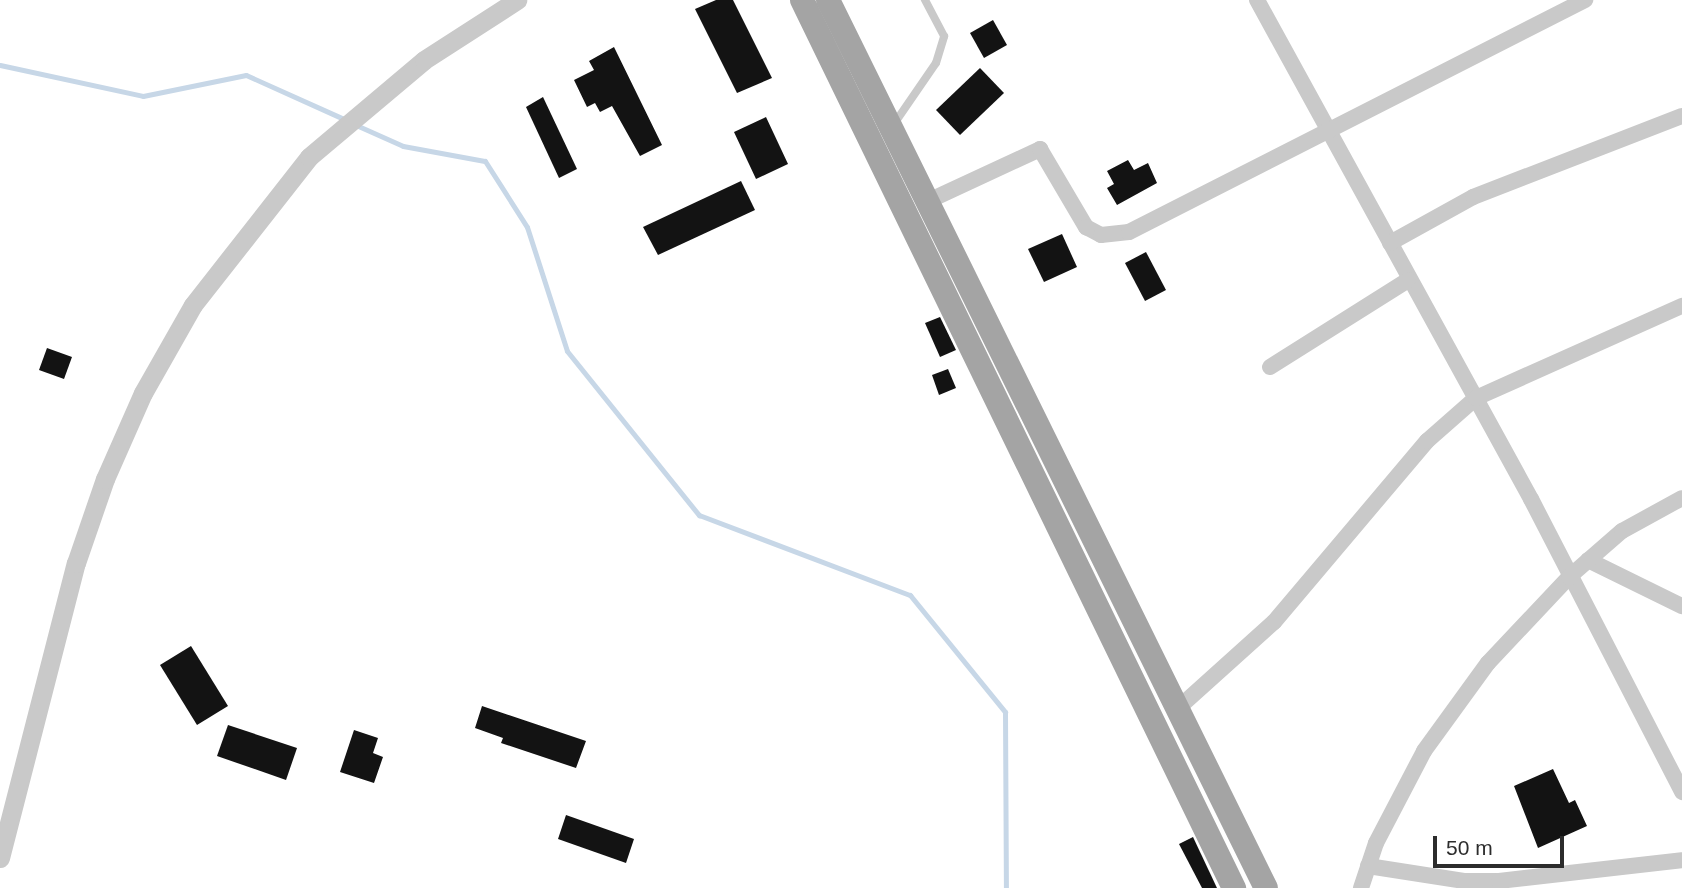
<!DOCTYPE html>
<style>
body{margin:0}
#map{position:relative;width:1682px;height:888px;overflow:hidden;background:#fff;font-family:Arial,sans-serif}
div>[style]{position:absolute}
.stream>*{height:5px;margin:-2.5px;padding:0 2.5px;transform-origin:2.5px;border-radius:2.5px;background:#c7d7e7}
.building>*{inset:0;background:#131313}
.service>*{height:8px;margin:-4px;padding:0 4px;transform-origin:4px;border-radius:4px;background:#c9c9c9}
.minor>*{height:16px;margin:-8px;padding:0 8px;transform-origin:8px;border-radius:8px;background:#c9c9c9}
.tertiary>*{height:19px;margin:-9.5px;padding:0 9.5px;transform-origin:9.5px;border-radius:9.5px;background:#c9c9c9}
.primary>*{height:24px;margin:-12px;padding:0 12px;transform-origin:12px;border-radius:12px;background:#a4a4a4}
span{translate:-50% -50%;white-space:nowrap;text-align:center;line-height:1.15;-webkit-text-stroke:7px #fff;paint-order:stroke}
.scale{position:absolute;left:1433px;top:836px;width:131px;height:32px;box-sizing:border-box;border:4px solid #2c2c2c;border-top:0;padding-left:9px;font-size:21px;line-height:24px;white-space:nowrap;color:#2c2c2c;-webkit-text-stroke:5px #fff;paint-order:stroke}
</style>
<div id="map">
<div class="stream">
<div style="left:0;top:65px;width:146px;rotate:12.2deg"></div>
<div style="left:143px;top:96px;width:105px;rotate:-11.5deg"></div>
<div style="left:246px;top:75px;width:107px;rotate:24.2deg"></div>
<div style="left:356px;top:125px;width:51px;rotate:24.1deg"></div>
<div style="left:403px;top:146px;width:83px;rotate:10.4deg"></div>
<div style="left:485px;top:161px;width:78px;rotate:57.5deg"></div>
<div style="left:527px;top:227px;width:130px;rotate:72.1deg"></div>
<div style="left:567px;top:351px;width:211px;rotate:51.2deg"></div>
<div style="left:699px;top:515px;width:226px;rotate:20.8deg"></div>
<div style="left:910px;top:595px;width:151px;rotate:50.9deg"></div>
<div style="left:1005px;top:712px;width:176px;rotate:89.7deg"></div>
</div>
<div class="building">
<div style="clip-path:polygon(716px 0,733px 0,772px 78px,737px 93px,695px 9px)"></div>
<div style="clip-path:polygon(993px 20px,1007px 45px,984px 58px,970px 33px)"></div>
<div style="clip-path:polygon(614px 47px,662px 145px,640px 156px,612px 106px,600px 112px,595px 103px,587px 107px,574px 80px,594px 70px,589px 61px)"></div>
<div style="clip-path:polygon(980px 68px,1004px 93px,960px 135px,936px 110px)"></div>
<div style="clip-path:polygon(543px 97px,577px 169px,559px 178px,526px 107px)"></div>
<div style="clip-path:polygon(766px 117px,788px 164px,756px 179px,734px 132px)"></div>
<div style="clip-path:polygon(1128px 160px,1134px 170px,1148px 163px,1157px 183px,1117px 205px,1107px 188px,1114px 184px,1107px 171px)"></div>
<div style="clip-path:polygon(741px 181px,755px 210px,658px 255px,643px 227px)"></div>
<div style="clip-path:polygon(1062px 234px,1077px 267px,1044px 282px,1028px 249px)"></div>
<div style="clip-path:polygon(1146px 252px,1166px 290px,1145px 301px,1125px 263px)"></div>
<div style="clip-path:polygon(940px 317px,956px 350px,940px 357px,925px 323px)"></div>
<div style="clip-path:polygon(47px 348px,72px 357px,64px 379px,39px 370px)"></div>
<div style="clip-path:polygon(948px 369px,956px 388px,939px 395px,932px 375px)"></div>
<div style="clip-path:polygon(191px 646px,228px 706px,197px 725px,160px 665px)"></div>
<div style="clip-path:polygon(482px 706px,586px 741px,576px 768px,501px 743px,503px 738px,475px 728px)"></div>
<div style="clip-path:polygon(228px 725px,297px 748px,286px 780px,217px 756px)"></div>
<div style="clip-path:polygon(354px 730px,378px 738px,373px 753px,383px 757px,374px 783px,340px 772px)"></div>
<div style="clip-path:polygon(1553px 769px,1569px 803px,1575px 800px,1587px 826px,1538px 848px,1514px 786px)"></div>
<div style="clip-path:polygon(566px 815px,634px 839px,626px 863px,558px 839px)"></div>
<div style="clip-path:polygon(1193px 837px,1217px 888px,1202px 888px,1179px 844px)"></div>
</div>
<div class="service">
<div style="left:894px;top:124px;width:74px;rotate:-55.5deg"></div>
<div style="left:936px;top:63px;width:28px;rotate:-73deg"></div>
<div style="left:944px;top:36px;width:41px;rotate:-117.8deg"></div>
</div>
<div class="minor">
<div style="left:1257px;top:0;width:569px;rotate:61.23deg"></div>
<div style="left:1531px;top:499px;width:330px;rotate:62.7deg"></div>
<div style="left:926px;top:202px;width:126px;rotate:-24.9deg"></div>
<div style="left:1040px;top:149px;width:91px;rotate:59.5deg"></div>
<div style="left:1086px;top:227px;width:17px;rotate:28deg"></div>
<div style="left:1101px;top:235px;width:28px;rotate:-6deg"></div>
<div style="left:1129px;top:232px;width:512px;rotate:-26.97deg"></div>
<div style="left:1390px;top:243px;width:95px;rotate:-29deg"></div>
<div style="left:1473px;top:197px;width:224px;rotate:-21.2deg"></div>
<div style="left:1270px;top:367px;width:163px;rotate:-32.2deg"></div>
<div style="left:1588px;top:560px;width:105px;rotate:26.1deg"></div>
<div style="left:1175px;top:711px;width:133px;rotate:-42deg"></div>
<div style="left:1274px;top:622px;width:237px;rotate:-49.8deg"></div>
<div style="left:1427px;top:441px;width:65px;rotate:-41.3deg"></div>
<div style="left:1476px;top:398px;width:226px;rotate:-24.1deg"></div>
<div style="left:1368px;top:866px;width:97px;rotate:8.9deg"></div>
<div style="left:1464px;top:881px;width:35px"></div>
<div style="left:1499px;top:881px;width:184px;rotate:-6.5deg"></div>
<div style="left:1361px;top:888px;width:47px;rotate:-71.6deg"></div>
<div style="left:1376px;top:843px;width:104px;rotate:-62.4deg"></div>
<div style="left:1424px;top:751px;width:109px;rotate:-54deg"></div>
<div style="left:1488px;top:663px;width:118px;rotate:-46.7deg"></div>
<div style="left:1569px;top:577px;width:70px;rotate:-41deg"></div>
<div style="left:1622px;top:531px;width:68px;rotate:-28.8deg"></div>
</div>
<div class="tertiary">
<div style="left:0;top:858px;width:305px;rotate:-75.6deg"></div>
<div style="left:76px;top:563px;width:89px;rotate:-71deg"></div>
<div style="left:105px;top:479px;width:94px;rotate:-66.2deg"></div>
<div style="left:143px;top:393px;width:101px;rotate:-60.4deg"></div>
<div style="left:193px;top:305px;width:188px;rotate:-51.9deg"></div>
<div style="left:309px;top:157px;width:150px;rotate:-40.1deg"></div>
<div style="left:424px;top:60px;width:111px;rotate:-32.8deg"></div>
</div>
<div class="primary">
<div style="left:802px;top:0;width:988px;rotate:64.06deg"></div>
<div style="left:828px;top:0;width:990px;rotate:63.75deg"></div>
</div>
<div class="scale">50 m</div>
</div>
